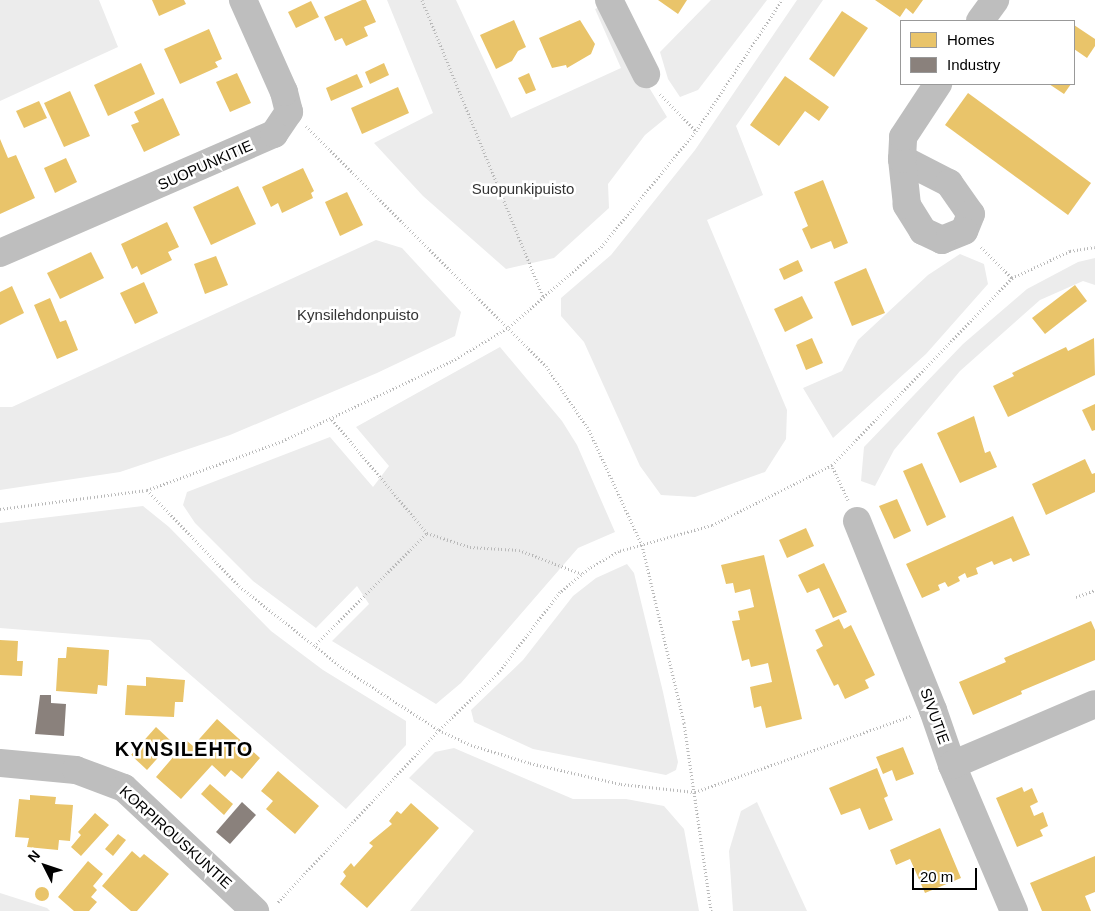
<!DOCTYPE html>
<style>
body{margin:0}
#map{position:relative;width:1095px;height:911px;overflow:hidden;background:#fff;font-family:Helvetica,sans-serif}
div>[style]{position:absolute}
.green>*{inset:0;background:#ececec}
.homes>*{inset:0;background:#e9c46a}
.round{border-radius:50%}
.industry>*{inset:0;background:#8a817c}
.path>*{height:3px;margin-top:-1.5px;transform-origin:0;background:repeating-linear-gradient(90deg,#b9b9b9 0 1px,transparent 0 3.5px)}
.minor>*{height:28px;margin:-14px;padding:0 14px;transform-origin:14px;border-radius:14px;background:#bebebe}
span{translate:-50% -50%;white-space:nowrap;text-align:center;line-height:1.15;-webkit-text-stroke:5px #fff;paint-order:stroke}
.street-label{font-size:15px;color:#000}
.park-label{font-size:15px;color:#333}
.district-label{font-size:20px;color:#000;font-weight:700;letter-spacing:1px}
.legend{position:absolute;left:900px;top:20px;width:175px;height:65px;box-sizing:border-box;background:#fff;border:1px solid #999;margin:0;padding:6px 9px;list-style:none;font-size:15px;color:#000}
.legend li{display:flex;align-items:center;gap:10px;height:25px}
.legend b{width:25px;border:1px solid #999}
.north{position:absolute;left:20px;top:841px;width:50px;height:50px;-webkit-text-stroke:4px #fff;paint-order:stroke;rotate:311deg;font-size:14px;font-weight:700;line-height:20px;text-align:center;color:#000}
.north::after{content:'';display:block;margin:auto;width:18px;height:22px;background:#000;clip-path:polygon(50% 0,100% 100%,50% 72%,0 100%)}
.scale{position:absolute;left:912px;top:868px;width:65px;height:22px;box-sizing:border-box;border:2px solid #000;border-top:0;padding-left:6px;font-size:15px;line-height:18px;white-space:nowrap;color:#000;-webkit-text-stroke:4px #fff;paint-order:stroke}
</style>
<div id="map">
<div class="green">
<div style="clip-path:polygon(0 0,99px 0,118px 47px,0 101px)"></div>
<div style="clip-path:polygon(387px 0,456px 0,511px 118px,621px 68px,595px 9px,607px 4px,636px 66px,667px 117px,645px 135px,608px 184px,609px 208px,554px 258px,506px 269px,423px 196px,374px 143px,433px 113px)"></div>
<div style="clip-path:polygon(711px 0,767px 0,698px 90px,680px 97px,668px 79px,660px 52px)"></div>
<div style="clip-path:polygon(797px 0,823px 0,736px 126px,763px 195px,707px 220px,787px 410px,786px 439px,765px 472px,695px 497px,661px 495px,640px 466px,584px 342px,561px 316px,561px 298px,611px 255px,695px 150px)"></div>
<div style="clip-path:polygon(376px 240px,402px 248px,461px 312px,455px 336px,377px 373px,230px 435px,120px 472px,0 490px,0 407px,12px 407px)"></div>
<div style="clip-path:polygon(960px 254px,984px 264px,988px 284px,926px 354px,833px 438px,803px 388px,842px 371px,858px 340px,928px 275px)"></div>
<div style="clip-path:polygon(1095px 258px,1095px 285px,1083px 281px,1040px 300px,960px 371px,894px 450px,875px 486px,861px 481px,864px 447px,963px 344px,1027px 289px,1078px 262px)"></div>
<div style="clip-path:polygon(500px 347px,562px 421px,577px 445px,615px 532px,578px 548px,461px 683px,436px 704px,332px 641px,369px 604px,357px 586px,316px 628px,253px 581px,195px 523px,183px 505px,187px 492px,330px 437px,373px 487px,389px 466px,356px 427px)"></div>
<div style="clip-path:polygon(143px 506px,169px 527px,271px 631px,323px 670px,406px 721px,406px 745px,346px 809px,150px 640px,0 628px,0 523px)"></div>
<div style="clip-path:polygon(627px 564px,634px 573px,663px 692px,678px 762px,676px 770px,666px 775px,533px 749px,474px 722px,471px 710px,523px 660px,573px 596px,596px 578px)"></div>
<div style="clip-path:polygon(454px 748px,573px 799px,626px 799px,664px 806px,684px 829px,699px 911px,410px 911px,474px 831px,409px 778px,435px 752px)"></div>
<div style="clip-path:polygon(757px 802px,807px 911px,733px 911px,729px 851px,741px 811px)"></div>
<div style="clip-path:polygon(0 893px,47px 908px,50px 911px,0 911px)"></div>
</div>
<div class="homes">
<div style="clip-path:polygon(152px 0,184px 0,186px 4px,159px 16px)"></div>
<div style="clip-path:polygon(362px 0,366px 0,376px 22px,364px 27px,368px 36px,346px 46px,342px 38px,335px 41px,324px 17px)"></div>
<div style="clip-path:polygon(658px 0,687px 0,678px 14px)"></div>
<div style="clip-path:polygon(875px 0,923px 0,913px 14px,906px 8px,900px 17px)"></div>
<div style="clip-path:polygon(311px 1px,319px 17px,296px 28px,288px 12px)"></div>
<div style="clip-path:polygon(842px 11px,868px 28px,834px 77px,809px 59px)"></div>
<div style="clip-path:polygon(514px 20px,526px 47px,518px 51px,512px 61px,496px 69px,480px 35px)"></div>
<div style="clip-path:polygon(580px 20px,595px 44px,591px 54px,567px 68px,566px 65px,552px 68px,539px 38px)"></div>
<div style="clip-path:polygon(1074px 25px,1095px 39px,1095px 46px,1087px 58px,1074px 49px)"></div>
<div style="clip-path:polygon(209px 29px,222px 59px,215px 62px,218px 67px,180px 84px,164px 49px)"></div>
<div style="clip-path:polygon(141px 63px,155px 94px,108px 116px,94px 85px)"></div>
<div style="clip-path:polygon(384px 63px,389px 75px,370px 84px,365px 72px)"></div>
<div style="clip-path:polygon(237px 73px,251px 103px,230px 112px,216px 82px)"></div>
<div style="clip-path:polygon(529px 73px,536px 90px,526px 94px,518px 78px)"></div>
<div style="clip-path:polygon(357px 74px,363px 87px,331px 101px,326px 88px)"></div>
<div style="clip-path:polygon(785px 76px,829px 107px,819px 121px,805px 111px,779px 146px,750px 125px)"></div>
<div style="clip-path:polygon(1049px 84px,1071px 84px,1064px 94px)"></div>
<div style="clip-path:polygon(398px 87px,409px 113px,362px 134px,351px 108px)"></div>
<div style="clip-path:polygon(70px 91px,90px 136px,64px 147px,44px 103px)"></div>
<div style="clip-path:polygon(968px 93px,1091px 183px,1068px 215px,945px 125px)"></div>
<div style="clip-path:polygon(163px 98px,180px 135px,144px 152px,131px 125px,139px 122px,134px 112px)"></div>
<div style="clip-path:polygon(39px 101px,47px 118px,24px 128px,16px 111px)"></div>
<div style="clip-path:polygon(0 139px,8px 158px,16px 155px,35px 198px,0 214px)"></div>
<div style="clip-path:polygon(66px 158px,77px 182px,55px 193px,44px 168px)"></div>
<div style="clip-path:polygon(303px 168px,314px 191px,311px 193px,313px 198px,282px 213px,278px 203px,271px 207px,262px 187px)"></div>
<div style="clip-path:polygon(823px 180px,848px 243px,834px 249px,831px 241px,811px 249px,802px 229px,808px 226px,794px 192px)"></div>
<div style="clip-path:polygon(238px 186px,256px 224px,211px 245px,193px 207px)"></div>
<div style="clip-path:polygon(347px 192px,363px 225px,340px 236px,325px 202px)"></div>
<div style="clip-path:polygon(167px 222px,179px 247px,168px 252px,172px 260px,141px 275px,137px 266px,132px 269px,121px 244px)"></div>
<div style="clip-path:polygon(91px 252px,104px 278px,60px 299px,47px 273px)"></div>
<div style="clip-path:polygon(216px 256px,228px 285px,205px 294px,194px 264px)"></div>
<div style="clip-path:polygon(798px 260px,803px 271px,784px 280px,779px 269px)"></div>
<div style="clip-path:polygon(866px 268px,885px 313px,852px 326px,834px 282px)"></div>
<div style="clip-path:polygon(144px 282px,158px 313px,135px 324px,120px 293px)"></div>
<div style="clip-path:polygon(1075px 285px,1087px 301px,1045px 334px,1032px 318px)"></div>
<div style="clip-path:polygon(12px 286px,24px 313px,0 325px,0 292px)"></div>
<div style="clip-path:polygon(802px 296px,813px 318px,785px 332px,774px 309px)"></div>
<div style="clip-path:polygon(50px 298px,60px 322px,66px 320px,78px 350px,57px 359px,34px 305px)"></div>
<div style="clip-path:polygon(812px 338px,823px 363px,806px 370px,796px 345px)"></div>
<div style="clip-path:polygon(1094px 338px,1095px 375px,1008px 417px,993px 386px,1014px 376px,1012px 373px,1066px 347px,1068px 351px)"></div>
<div style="clip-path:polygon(1095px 404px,1095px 430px,1092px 431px,1082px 410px)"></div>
<div style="clip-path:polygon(974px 416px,985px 453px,990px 451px,997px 467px,960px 483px,937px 433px)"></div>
<div style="clip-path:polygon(1085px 459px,1092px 474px,1095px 473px,1095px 492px,1046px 515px,1032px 484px)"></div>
<div style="clip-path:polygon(922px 463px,946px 517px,927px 526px,903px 471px)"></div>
<div style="clip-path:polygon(897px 499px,911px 531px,894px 539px,879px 506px)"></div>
<div style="clip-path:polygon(1013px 516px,1030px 555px,1013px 562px,1011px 558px,994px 565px,992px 561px,976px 568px,978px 574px,967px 578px,965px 573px,958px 577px,960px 581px,948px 587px,945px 582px,938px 585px,940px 590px,922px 598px,906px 564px)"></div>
<div style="clip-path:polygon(806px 528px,814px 546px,787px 558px,779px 540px)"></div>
<div style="clip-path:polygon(764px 555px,802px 719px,766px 728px,761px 706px,754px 708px,750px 687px,772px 682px,768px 663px,751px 667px,749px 659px,742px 661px,732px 621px,740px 620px,738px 611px,754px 607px,750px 589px,735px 593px,733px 583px,726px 584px,721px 565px)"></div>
<div style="clip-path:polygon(824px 563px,847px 612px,833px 618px,819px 588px,807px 593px,798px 575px)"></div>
<div style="clip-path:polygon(839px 619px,844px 629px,851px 625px,875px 675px,865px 680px,869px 688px,845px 699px,838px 684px,834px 686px,816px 650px,823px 646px,815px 630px)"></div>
<div style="clip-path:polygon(1091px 621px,1095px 630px,1095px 660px,1021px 691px,1022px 694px,973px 715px,959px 682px,1006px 662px,1004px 658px)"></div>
<div style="clip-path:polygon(0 640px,18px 641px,17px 661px,23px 661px,22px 676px,0 675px)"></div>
<div style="clip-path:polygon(67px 647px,109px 650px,107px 686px,98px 685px,97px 694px,56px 691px,58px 658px,66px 658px)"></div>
<div style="clip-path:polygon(146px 677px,185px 680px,183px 702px,175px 702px,174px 717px,125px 715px,127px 685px,146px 686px)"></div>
<div style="clip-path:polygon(217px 719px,260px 758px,242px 779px,231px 770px,225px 777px,212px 765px,181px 799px,156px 777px,187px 741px,193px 746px)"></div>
<div style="clip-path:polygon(156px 727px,172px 742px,147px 770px,131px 755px)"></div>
<div style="clip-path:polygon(903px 747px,914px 774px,896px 781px,892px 770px,883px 774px,876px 757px)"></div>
<div style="clip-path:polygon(877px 768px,888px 796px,884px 798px,893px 820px,869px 830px,860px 808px,841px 815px,829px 788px)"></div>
<div style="clip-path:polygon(278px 771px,319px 806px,295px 834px,266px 809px,273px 801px,261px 791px)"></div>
<div style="clip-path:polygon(210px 784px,233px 804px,224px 815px,201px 794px)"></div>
<div style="clip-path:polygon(1022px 787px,1024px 792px,1032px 788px,1038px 802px,1030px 806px,1034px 816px,1043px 812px,1048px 826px,1040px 830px,1043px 836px,1017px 847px,996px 798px)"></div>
<div style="clip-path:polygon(30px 795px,56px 797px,55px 804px,73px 805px,70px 841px,59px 840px,58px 850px,27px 847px,29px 838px,15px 837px,19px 799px,30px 800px)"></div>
<div style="clip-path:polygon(411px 803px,439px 828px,367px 908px,340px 884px,346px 876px,343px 872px,351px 863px,354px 867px,373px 846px,369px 843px,392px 824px,389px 821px,397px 811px,401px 814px)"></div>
<div style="clip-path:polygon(95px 813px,109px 825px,81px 856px,71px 847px,81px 835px,78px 832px)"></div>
<div style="clip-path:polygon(940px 828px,961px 878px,925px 893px,910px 859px,896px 865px,890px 850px)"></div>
<div style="clip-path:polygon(118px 834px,126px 840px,113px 856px,105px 849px)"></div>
<div style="clip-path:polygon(132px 851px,140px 858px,144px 854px,169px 874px,137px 911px,131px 911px,102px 886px)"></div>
<div style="clip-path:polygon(1095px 856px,1095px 892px,1085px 896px,1091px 911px,1042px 911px,1030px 883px)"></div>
<div style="clip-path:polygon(88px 861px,103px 874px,93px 886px,97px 890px,91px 897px,97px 902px,89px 911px,74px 911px,58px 897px)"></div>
<div class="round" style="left:35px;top:887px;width:14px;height:14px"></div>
</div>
<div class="industry">
<div style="clip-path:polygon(40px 695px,51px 695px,51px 703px,66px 704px,64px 736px,35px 734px)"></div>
<div style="clip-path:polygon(242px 802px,256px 815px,230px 844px,216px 832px)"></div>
</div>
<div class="path">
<div style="left:422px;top:0;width:321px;rotate:67.8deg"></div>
<div style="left:660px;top:94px;width:52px;rotate:45.8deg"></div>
<div style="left:306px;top:126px;width:339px;rotate:45deg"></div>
<div style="left:546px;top:366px;width:77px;rotate:56.1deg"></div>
<div style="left:589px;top:430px;width:127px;rotate:65.3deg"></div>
<div style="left:642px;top:545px;width:183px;rotate:76.7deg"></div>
<div style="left:684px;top:723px;width:190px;rotate:81.8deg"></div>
<div style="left:981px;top:247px;width:44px;rotate:45deg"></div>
<div style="left:832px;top:465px;width:134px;rotate:153.4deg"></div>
<div style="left:712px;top:525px;width:97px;rotate:164.4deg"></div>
<div style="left:619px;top:551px;width:34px;rotate:150deg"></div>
<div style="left:589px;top:568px;width:38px;rotate:140deg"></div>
<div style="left:560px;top:592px;width:102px;rotate:127.4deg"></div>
<div style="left:498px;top:673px;width:82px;rotate:136deg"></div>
<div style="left:439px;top:730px;width:35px;rotate:25deg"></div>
<div style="left:471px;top:745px;width:62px;rotate:17deg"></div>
<div style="left:530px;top:763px;width:93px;rotate:13deg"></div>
<div style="left:621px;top:784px;width:74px;rotate:6.2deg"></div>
<div style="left:695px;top:792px;width:229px;rotate:-19.4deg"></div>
<div style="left:147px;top:490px;width:133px;rotate:46.2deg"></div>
<div style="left:239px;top:586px;width:132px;rotate:38.3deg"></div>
<div style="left:343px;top:668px;width:114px;rotate:32.9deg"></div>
<div style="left:439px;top:730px;width:237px;rotate:133.1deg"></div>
<div style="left:848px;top:500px;width:38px;rotate:-115deg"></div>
<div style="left:832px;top:465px;width:260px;rotate:-46.1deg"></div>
<div style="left:1012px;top:278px;width:64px;rotate:-25deg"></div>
<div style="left:1070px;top:251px;width:25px;rotate:-9deg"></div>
<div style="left:0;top:509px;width:148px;rotate:-7.4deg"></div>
<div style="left:147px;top:490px;width:144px;rotate:-19.9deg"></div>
<div style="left:282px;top:441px;width:188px;rotate:-25.2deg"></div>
<div style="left:452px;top:361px;width:66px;rotate:-30.8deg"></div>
<div style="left:509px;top:327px;width:122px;rotate:-41deg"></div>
<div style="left:601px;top:247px;width:150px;rotate:-50.7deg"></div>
<div style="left:696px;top:131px;width:157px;rotate:-56.7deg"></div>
<div style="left:427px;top:533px;width:45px;rotate:18deg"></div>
<div style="left:470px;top:547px;width:49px;rotate:3.5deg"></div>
<div style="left:519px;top:550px;width:67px;rotate:20.9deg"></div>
<div style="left:1076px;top:597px;width:20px;rotate:-20deg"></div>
<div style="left:314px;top:646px;width:160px;rotate:-45deg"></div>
<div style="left:427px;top:533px;width:150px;rotate:-129.9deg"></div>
</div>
<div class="minor">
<div style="left:609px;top:0;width:83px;rotate:63.4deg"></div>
<div style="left:980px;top:21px;width:26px;rotate:-54deg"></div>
<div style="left:902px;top:159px;width:53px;rotate:27.1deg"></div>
<div style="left:949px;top:183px;width:38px;rotate:55deg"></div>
<div style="left:971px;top:214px;width:18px;rotate:112deg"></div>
<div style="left:964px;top:231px;width:24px;rotate:158deg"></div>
<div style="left:942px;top:240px;width:21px;rotate:-155deg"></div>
<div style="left:923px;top:231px;width:31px;rotate:-122deg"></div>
<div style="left:907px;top:205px;width:46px;rotate:-96.2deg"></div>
<div style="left:902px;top:159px;width:22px;rotate:-87deg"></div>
<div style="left:903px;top:137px;width:64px;rotate:-56.6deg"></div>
<div style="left:0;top:253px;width:299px;rotate:-23.5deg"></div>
<div style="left:274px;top:134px;width:27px;rotate:-56deg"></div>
<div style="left:289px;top:112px;width:21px;rotate:-104deg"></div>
<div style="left:284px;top:92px;width:101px;rotate:-114deg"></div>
<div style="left:857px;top:521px;width:204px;rotate:68.1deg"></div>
<div style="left:933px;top:710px;width:58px;rotate:70.9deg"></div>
<div style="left:952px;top:765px;width:159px;rotate:67deg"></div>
<div style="left:0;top:763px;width:76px;rotate:5.3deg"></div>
<div style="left:76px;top:770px;width:51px;rotate:20.6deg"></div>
<div style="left:124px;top:788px;width:180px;rotate:43.2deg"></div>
<div style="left:952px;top:765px;width:155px;rotate:-23.1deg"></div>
</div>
<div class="street-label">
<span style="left:205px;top:165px;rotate:-24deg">SUOPUNKITIE</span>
<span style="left:935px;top:716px;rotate:70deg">SIVUTIE</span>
<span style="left:176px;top:837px;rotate:42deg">KORPIROUSKUNTIE</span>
</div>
<div class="park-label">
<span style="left:523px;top:189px">Suopunkipuisto</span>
<span style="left:358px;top:315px">Kynsilehdonpuisto</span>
</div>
<div class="district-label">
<span style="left:184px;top:749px">KYNSILEHTO</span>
</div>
<ul class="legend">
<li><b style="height:14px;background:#e9c46a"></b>Homes</li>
<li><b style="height:14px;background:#8a817c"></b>Industry</li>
</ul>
<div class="north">N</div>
<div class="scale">20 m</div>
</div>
